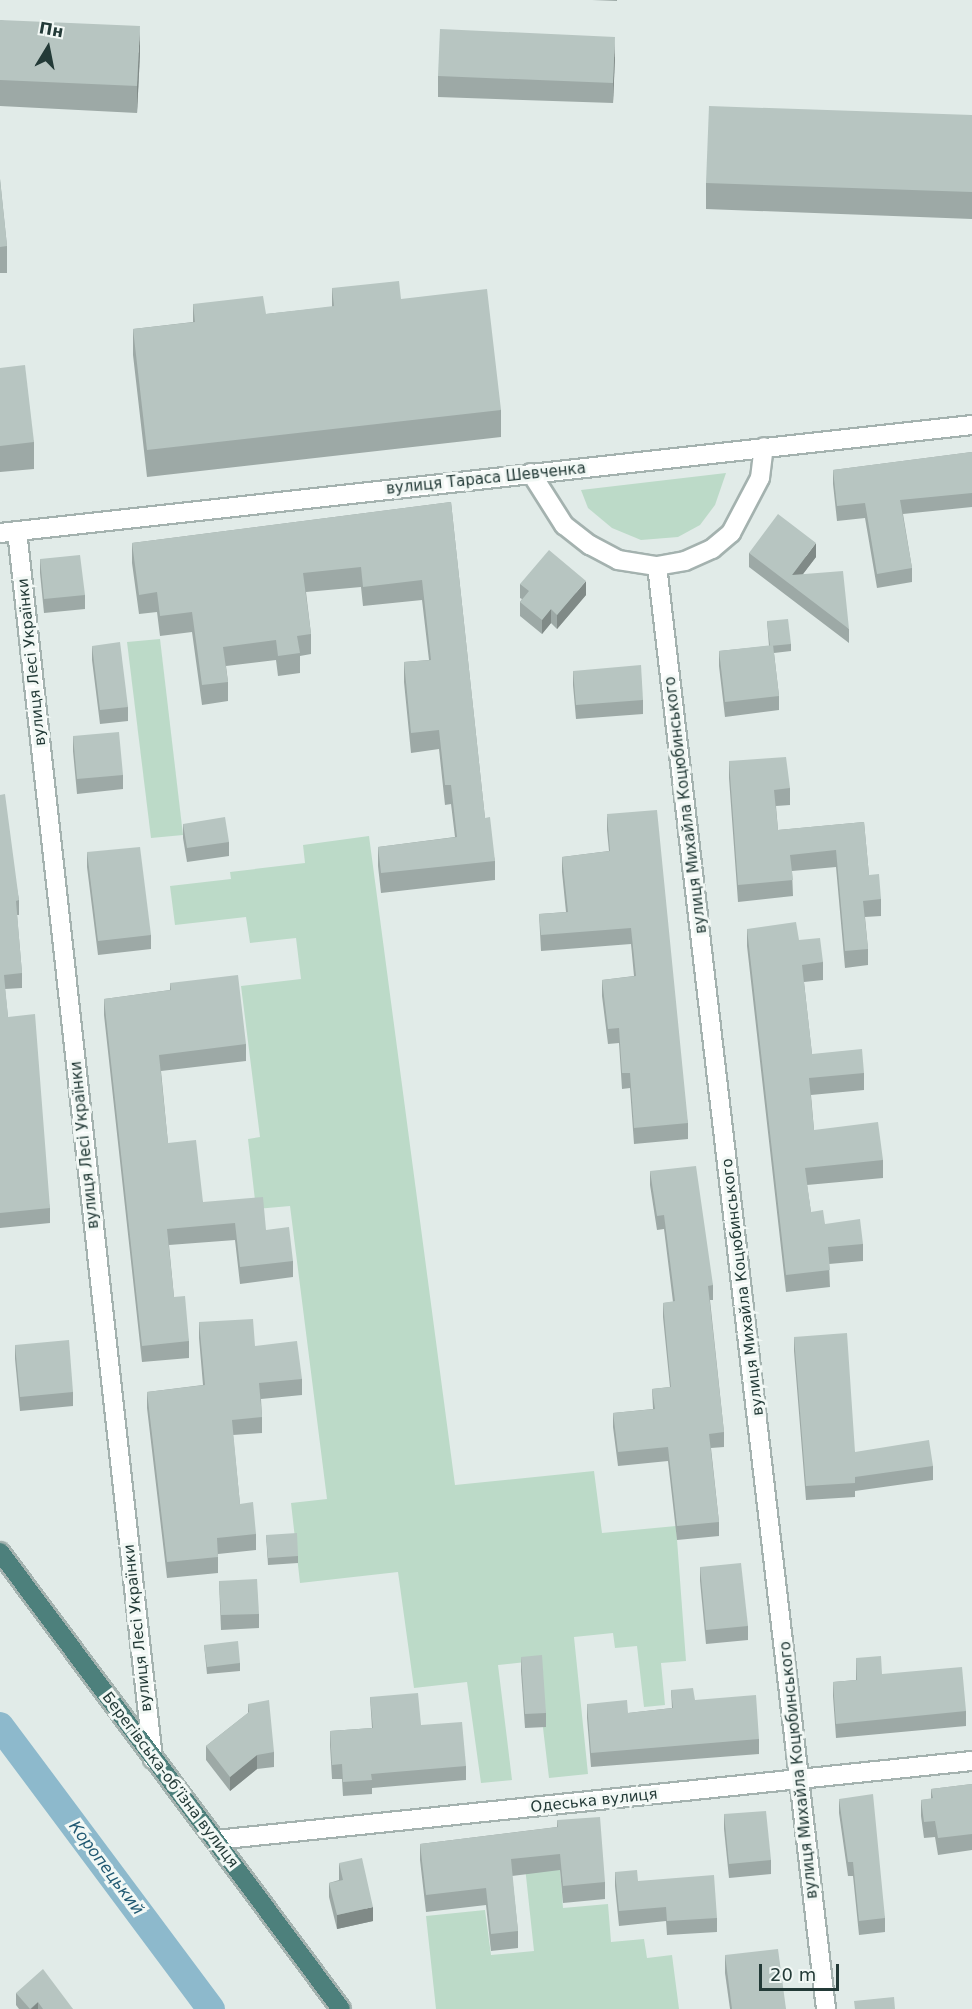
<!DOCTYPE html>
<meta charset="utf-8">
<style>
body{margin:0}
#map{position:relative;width:972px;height:2009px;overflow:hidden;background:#e1ebe8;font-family:"DejaVu Sans",sans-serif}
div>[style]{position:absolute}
.green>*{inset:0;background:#bcdac8}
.canal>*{height:28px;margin:-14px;padding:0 14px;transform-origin:14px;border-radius:14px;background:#8db9cc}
.roads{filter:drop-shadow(2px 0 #a4b2af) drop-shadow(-2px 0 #a4b2af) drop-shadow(0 2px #a4b2af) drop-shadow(0 -2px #a4b2af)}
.minor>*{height:18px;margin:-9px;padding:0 9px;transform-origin:9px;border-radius:9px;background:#fff}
.tertiary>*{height:18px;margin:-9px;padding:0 9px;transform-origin:9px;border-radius:9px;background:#fff}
.trunk>*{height:18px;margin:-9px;padding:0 9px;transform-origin:9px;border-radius:9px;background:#4d807c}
.wall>*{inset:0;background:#9da9a6}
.shaded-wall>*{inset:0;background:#808a87}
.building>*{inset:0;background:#b7c5c1}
span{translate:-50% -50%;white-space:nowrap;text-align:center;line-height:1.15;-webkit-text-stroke:6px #f2f8f5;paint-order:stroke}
.street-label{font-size:15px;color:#233a37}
.water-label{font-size:16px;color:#215972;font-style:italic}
.north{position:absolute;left:18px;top:18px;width:60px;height:60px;-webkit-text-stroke:4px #f2f8f5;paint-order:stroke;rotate:10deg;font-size:16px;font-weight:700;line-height:24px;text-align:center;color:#233a37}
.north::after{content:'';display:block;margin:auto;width:21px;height:27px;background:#233a37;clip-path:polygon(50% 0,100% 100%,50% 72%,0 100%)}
.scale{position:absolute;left:759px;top:1964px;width:80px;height:27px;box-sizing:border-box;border:3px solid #233a37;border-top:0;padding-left:8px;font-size:18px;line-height:21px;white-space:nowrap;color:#233a37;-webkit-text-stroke:4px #f2f8f5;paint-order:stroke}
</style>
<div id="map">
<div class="green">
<div style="clip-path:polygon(726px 473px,715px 505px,700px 525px,678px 537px,641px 540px,612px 528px,588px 508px,581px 490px)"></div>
<div style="clip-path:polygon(160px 639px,183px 835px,151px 838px,127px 642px)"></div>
<div style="clip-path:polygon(369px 836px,455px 1485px,594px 1471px,602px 1533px,676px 1526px,686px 1661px,661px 1663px,665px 1705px,644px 1707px,637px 1646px,615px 1648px,613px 1633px,574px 1637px,588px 1774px,549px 1778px,535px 1661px,498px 1665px,512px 1780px,481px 1783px,467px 1682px,414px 1688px,398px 1572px,300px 1583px,291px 1503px,327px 1499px,290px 1206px,256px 1209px,248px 1139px,260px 1137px,241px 986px,301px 979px,296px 938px,250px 943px,246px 917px,175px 925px,170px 886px,231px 879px,230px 872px,305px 863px,303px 845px)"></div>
<div style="clip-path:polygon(558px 1845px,563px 1908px,608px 1904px,611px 1942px,644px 1939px,647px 1958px,672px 1955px,679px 2009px,436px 2009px,426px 1916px,485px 1910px,491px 1955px,534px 1951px,523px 1848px)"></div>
</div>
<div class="canal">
<div style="left:0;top:1726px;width:353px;rotate:53.3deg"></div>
</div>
<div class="roads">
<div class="minor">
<div style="left:531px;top:473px;width:62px;rotate:57.6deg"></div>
<div style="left:564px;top:525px;width:33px;rotate:38deg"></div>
<div style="left:590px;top:545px;width:32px;rotate:28deg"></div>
<div style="left:618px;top:560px;width:39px;rotate:9deg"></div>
<div style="left:657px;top:566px;width:28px;rotate:-10deg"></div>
<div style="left:685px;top:561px;width:30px;rotate:-24deg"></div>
<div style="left:712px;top:549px;width:25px;rotate:-40deg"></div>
<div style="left:731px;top:533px;width:62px;rotate:-62.2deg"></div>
<div style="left:760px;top:478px;width:31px;rotate:-83deg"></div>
<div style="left:17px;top:531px;width:1236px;rotate:83.68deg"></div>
<div style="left:657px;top:566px;width:1453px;rotate:83.32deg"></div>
<div style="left:216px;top:1840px;width:760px;rotate:-5.97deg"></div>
</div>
<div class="tertiary">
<div style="left:0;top:533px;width:978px;rotate:-6.34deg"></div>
</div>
<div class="trunk">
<div style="left:0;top:1552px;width:570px;rotate:53.27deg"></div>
</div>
</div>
<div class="wall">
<div style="clip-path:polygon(592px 0,617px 0,617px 1px)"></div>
<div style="clip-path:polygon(0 20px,140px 53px,137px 113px,0 106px)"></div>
<div style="clip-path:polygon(615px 57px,613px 103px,438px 97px,438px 76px)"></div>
<div style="clip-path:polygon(972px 115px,972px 219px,706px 209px,706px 183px)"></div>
<div style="clip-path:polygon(0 179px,7px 246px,7px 273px,0 273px)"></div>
<div style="clip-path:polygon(332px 288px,401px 299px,501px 410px,501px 437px,147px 477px,133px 355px,133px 329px,193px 322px,193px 304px,266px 314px,332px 307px)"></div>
<div style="clip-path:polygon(0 368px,34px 442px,34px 469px,0 472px)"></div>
<div style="clip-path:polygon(972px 452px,972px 507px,903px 514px,912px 568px,912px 582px,877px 588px,865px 518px,837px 521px,833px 484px,833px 470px)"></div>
<div style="clip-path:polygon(451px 502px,485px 818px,495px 861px,495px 880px,381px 893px,378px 866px,378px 847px,455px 837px,451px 804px,445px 805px,439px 749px,411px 753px,404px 682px,404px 662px,429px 660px,422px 600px,363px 606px,361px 587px,306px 592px,311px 634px,311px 654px,300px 656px,300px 673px,278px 676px,276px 660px,226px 666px,228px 682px,228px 701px,202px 705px,192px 632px,160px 636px,157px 612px,139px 614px,132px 563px,132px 543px)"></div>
<div style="clip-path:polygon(749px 553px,816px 557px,803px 574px,849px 629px,849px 643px,749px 567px)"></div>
<div style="clip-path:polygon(40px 559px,85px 595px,85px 609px,44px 613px,40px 573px)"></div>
<div style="clip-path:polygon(520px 584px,586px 595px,557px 629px,551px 623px,542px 634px,520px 616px,520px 602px,522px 599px,520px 598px)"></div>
<div style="clip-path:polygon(767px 621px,791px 644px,791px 651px,774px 653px,779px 696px,779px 710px,725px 717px,719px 666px,719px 651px,769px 646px)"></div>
<div style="clip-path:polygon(92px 646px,128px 707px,128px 721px,100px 724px,92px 660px)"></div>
<div style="clip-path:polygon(573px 671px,643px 700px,643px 714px,576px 719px,573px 685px)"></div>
<div style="clip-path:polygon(73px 736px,123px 775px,123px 789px,77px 794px,73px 751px)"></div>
<div style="clip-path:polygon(729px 761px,790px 788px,790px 805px,776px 806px,778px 830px,864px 822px,869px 875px,881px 899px,881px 916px,865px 917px,868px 949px,868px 965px,845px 968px,836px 867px,792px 871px,793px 896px,738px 902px,729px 778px)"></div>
<div style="clip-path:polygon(0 795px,19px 900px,19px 915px,17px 915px,22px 973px,22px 988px,5px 989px,8px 1017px,50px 1208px,50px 1223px,0 1228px)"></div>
<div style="clip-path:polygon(607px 814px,688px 1123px,688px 1139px,634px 1144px,630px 1088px,622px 1089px,619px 1043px,608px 1044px,602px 996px,602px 980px,634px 976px,631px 944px,541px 951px,539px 914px,566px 912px,562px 872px,562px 857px,609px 851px,607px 830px)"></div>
<div style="clip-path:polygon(183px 824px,229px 842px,229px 856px,187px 862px,183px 838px)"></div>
<div style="clip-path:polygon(87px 852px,151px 935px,151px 949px,98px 955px,87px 867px)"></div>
<div style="clip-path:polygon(747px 929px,799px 940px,823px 962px,823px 980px,804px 982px,812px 1054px,864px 1073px,864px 1090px,811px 1095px,814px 1130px,883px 1160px,883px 1178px,807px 1185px,811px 1212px,825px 1224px,863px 1244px,863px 1261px,829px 1264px,830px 1287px,786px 1292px,747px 946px)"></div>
<div style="clip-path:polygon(170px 983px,246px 1044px,246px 1061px,161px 1071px,168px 1143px,203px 1202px,266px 1230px,293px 1261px,293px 1277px,240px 1284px,235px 1240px,169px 1245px,174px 1297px,189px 1341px,189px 1358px,142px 1362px,104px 1015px,104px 999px,170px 990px)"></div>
<div style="clip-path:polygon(650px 1171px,713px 1285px,713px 1300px,710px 1300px,724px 1432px,724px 1447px,711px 1448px,719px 1522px,719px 1536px,677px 1540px,668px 1461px,618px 1466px,613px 1427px,613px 1413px,653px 1409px,652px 1389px,670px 1387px,663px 1317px,663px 1303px,673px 1302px,664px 1229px,657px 1230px,650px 1185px)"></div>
<div style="clip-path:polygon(199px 1322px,255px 1346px,302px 1379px,302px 1395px,261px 1399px,262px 1417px,262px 1433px,233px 1435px,240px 1504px,256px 1534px,256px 1550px,218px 1554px,218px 1573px,167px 1578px,147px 1408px,147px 1392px,203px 1385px,199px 1338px)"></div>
<div style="clip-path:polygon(794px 1337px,855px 1452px,933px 1466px,933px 1480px,855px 1491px,855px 1497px,806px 1500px,794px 1351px)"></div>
<div style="clip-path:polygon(15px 1345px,73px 1392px,73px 1406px,20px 1411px,15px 1359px)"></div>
<div style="clip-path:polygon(266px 1535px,298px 1556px,298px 1563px,268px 1565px)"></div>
<div style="clip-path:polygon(700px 1567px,748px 1626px,748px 1640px,706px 1644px,700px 1581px)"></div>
<div style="clip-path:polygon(219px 1581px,259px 1614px,259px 1628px,221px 1630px)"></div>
<div style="clip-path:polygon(204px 1645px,240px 1663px,240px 1671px,207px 1674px)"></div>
<div style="clip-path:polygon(521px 1657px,546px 1713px,546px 1727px,525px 1728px,521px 1671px)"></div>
<div style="clip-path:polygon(856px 1658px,882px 1674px,966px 1711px,966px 1726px,836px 1738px,833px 1696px,833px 1682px,856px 1680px)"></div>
<div style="clip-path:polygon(671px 1690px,695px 1700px,759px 1739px,759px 1754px,591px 1767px,587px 1718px,587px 1704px,628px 1713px,672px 1708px)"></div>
<div style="clip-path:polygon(370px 1697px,421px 1725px,466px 1766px,466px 1780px,372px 1788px,372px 1794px,343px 1796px,342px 1779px,332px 1779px,330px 1745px,330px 1731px,372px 1728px)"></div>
<div style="clip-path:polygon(248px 1704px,274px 1752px,274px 1767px,257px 1769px,230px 1791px,206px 1760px,206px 1746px,248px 1713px)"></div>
<div style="clip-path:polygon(972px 1784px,972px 1850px,938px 1855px,935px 1837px,924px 1838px,921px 1816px,921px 1800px,931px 1799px,931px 1789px)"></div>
<div style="clip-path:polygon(839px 1799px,885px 1918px,885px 1932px,859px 1935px,853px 1876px,848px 1876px,839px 1813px)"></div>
<div style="clip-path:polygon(724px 1814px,771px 1860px,771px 1874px,729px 1878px,724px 1829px)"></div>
<div style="clip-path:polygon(557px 1820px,605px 1882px,605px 1899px,563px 1903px,560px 1870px,512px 1876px,518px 1931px,518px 1948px,491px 1951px,486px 1905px,426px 1912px,420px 1860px,420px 1844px,557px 1827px)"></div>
<div style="clip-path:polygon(339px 1863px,373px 1921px,337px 1929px,329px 1897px,329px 1883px,339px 1880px)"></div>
<div style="clip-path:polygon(615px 1872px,638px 1881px,717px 1918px,717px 1932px,667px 1935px,666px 1921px,619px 1926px,615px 1886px)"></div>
<div style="clip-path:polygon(725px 1955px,786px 2009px,730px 2009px,725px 1973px)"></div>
<div style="clip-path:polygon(16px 1993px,73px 2009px,19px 2009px,16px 2005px)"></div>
</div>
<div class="shaded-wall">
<div style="clip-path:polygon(140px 26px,140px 53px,137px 113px,137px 86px)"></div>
<div style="clip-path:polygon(615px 37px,615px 57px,613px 103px,613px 83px)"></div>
<div style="clip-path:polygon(816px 543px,816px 557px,793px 587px,792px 575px)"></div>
<div style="clip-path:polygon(586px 581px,586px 595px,557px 629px,557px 615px)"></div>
<div style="clip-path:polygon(551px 609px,551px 623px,542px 634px,542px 620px)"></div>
<div style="clip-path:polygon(257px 1755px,257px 1769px,230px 1791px,230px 1777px)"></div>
<div style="clip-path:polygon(373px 1907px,373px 1921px,337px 1929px,337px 1915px)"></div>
<div style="clip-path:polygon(38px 2002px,38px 2009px,31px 2009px)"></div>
</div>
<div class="building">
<div style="clip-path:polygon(0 20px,140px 26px,137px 86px,0 80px)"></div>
<div style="clip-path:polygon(440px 29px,615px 37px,613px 83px,438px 76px)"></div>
<div style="clip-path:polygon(709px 106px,972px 115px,972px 192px,706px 183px)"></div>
<div style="clip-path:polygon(0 179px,7px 246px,0 247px)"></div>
<div style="clip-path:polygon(399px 281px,401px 299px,487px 289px,501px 410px,147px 450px,133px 329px,195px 322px,193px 304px,263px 296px,266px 314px,334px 306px,332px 288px)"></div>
<div style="clip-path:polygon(25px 365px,34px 442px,0 446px,0 368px)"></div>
<div style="clip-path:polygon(972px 452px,972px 493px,900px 500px,912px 568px,877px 574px,865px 503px,837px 506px,833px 470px)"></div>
<div style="clip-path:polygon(451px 502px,485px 818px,490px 817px,495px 861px,381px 873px,378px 847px,457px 837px,451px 785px,445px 785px,439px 730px,411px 733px,404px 662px,431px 660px,422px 580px,363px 587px,361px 567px,303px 573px,311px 634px,297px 636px,300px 653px,278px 656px,276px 640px,223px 647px,228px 682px,202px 685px,192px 612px,160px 616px,157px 592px,139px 595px,132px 543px)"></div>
<div style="clip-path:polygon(778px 514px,816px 543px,792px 575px,843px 571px,849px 629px,749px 553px)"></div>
<div style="clip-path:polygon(549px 550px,586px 581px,557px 615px,551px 609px,542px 620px,520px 602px,529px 591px,520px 584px)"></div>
<div style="clip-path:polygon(80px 555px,85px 595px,44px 599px,40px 559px)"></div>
<div style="clip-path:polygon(788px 619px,791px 644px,770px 646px,767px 621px)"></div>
<div style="clip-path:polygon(120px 642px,128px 707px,100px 710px,92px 646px)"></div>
<div style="clip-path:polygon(773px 645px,779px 696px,725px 702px,719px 651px)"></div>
<div style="clip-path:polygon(641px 665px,643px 700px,576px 705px,573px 671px)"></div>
<div style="clip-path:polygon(119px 732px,123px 775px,77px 779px,73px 736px)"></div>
<div style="clip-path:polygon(786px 757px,790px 788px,774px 790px,778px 830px,864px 822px,869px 875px,879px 874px,881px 899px,863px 901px,868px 949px,845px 951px,836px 850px,790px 855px,793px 880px,738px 885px,729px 761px)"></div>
<div style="clip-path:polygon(5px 794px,19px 900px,16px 901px,22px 973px,4px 975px,8px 1017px,35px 1014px,50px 1208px,0 1213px,0 795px)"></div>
<div style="clip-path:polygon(657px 810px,688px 1123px,634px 1128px,630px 1073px,622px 1073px,619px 1028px,608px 1029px,602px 980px,636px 976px,631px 928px,541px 935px,539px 914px,568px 912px,562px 857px,610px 851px,607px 814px)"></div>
<div style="clip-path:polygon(225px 817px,229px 842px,187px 848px,183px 824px)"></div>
<div style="clip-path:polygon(140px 847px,151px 935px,98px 941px,87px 852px)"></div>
<div style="clip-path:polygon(796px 922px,799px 940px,820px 938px,823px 962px,802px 965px,812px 1054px,862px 1049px,864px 1073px,809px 1078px,814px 1130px,878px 1122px,883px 1160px,805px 1168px,811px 1212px,823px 1210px,825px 1224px,860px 1219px,863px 1244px,828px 1247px,830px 1270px,786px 1275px,747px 929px)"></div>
<div style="clip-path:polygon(238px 975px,246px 1044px,159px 1055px,168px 1143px,196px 1140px,203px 1202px,263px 1197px,266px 1230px,289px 1227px,293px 1261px,240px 1267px,235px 1223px,167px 1229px,174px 1297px,185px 1296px,189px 1341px,142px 1346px,104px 999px,171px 990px,170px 983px)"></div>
<div style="clip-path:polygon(696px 1166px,713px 1285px,708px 1286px,724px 1432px,709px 1434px,719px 1522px,677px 1526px,668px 1447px,618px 1452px,613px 1413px,655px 1409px,652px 1389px,671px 1387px,663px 1303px,675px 1301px,664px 1215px,657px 1216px,650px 1171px)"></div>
<div style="clip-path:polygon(253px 1319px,255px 1346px,297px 1341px,302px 1379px,259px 1383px,262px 1417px,232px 1420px,240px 1504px,253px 1502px,256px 1534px,217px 1538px,218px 1557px,167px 1562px,147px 1392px,205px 1385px,199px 1322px)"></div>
<div style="clip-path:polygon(847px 1333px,855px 1452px,929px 1440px,933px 1466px,855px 1477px,855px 1483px,806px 1486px,794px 1337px)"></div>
<div style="clip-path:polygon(69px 1340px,73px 1392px,20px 1397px,15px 1345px)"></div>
<div style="clip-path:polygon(297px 1533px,298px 1556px,268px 1558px,266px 1535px)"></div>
<div style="clip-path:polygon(741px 1563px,748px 1626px,706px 1630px,700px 1567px)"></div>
<div style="clip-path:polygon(257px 1579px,259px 1614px,221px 1615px,219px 1581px)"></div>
<div style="clip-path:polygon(238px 1641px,240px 1663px,207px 1667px,204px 1645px)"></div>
<div style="clip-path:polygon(542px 1655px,546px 1713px,525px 1714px,521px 1657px)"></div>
<div style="clip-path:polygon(881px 1656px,882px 1674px,962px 1667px,966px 1711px,836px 1724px,833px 1682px,857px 1680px,856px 1658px)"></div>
<div style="clip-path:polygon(693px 1688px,695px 1700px,756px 1695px,759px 1739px,591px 1753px,587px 1704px,627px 1700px,628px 1713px,673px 1708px,671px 1690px)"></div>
<div style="clip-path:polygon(418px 1693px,421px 1725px,462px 1722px,466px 1766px,371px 1774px,372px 1780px,343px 1782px,342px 1764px,332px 1765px,330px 1731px,373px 1728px,370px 1697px)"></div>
<div style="clip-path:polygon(269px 1700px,274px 1752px,257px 1755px,230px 1777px,206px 1746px,249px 1712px,248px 1704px)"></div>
<div style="clip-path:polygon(972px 1784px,972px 1834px,938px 1838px,935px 1821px,924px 1822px,921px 1800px,933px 1798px,931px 1789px)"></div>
<div style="clip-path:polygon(873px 1794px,885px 1918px,859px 1921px,853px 1862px,848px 1862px,839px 1799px)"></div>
<div style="clip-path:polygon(766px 1811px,771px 1860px,729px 1864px,724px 1814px)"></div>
<div style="clip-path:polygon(600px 1817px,605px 1882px,563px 1886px,560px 1854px,511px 1859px,518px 1931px,491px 1934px,486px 1888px,426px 1895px,420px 1844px,558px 1827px,557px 1820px)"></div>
<div style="clip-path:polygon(362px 1858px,373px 1907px,337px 1915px,329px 1883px,343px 1880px,339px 1863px)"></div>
<div style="clip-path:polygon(637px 1870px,638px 1881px,714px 1875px,717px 1918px,667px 1921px,666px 1907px,619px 1911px,615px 1872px)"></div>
<div style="clip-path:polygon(778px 1949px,786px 2009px,732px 2009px,725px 1955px)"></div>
<div style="clip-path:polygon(43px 1969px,73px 2009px,43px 2009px,38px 2002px,30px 2009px,16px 1993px)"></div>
<div style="clip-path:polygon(894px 1997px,895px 2009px,855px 2009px,854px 2001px)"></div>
</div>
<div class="street-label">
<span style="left:486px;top:479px;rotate:-6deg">вулиця Тараса Шевченка</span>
<span style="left:32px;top:662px;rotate:-96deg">вулиця Лесі Українки</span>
<span style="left:686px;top:805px;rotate:-97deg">вулиця Михайла Коцюбинського</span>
<span style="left:85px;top:1145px;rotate:-96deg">вулиця Лесі Українки</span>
<span style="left:743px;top:1287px;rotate:-97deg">вулиця Михайла Коцюбинського</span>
<span style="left:138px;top:1628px;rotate:-96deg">вулиця Лесі Українки</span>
<span style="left:799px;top:1770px;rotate:-96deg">вулиця Михайла Коцюбинського</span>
<span style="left:170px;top:1780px;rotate:53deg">Берегівська-обʼїзна вулиця</span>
<span style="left:594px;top:1801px;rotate:-6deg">Одеська вулиця</span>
</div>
<div class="water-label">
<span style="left:106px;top:1868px;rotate:53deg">Коропецький</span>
</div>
<div class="north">Пн</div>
<div class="scale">20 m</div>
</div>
